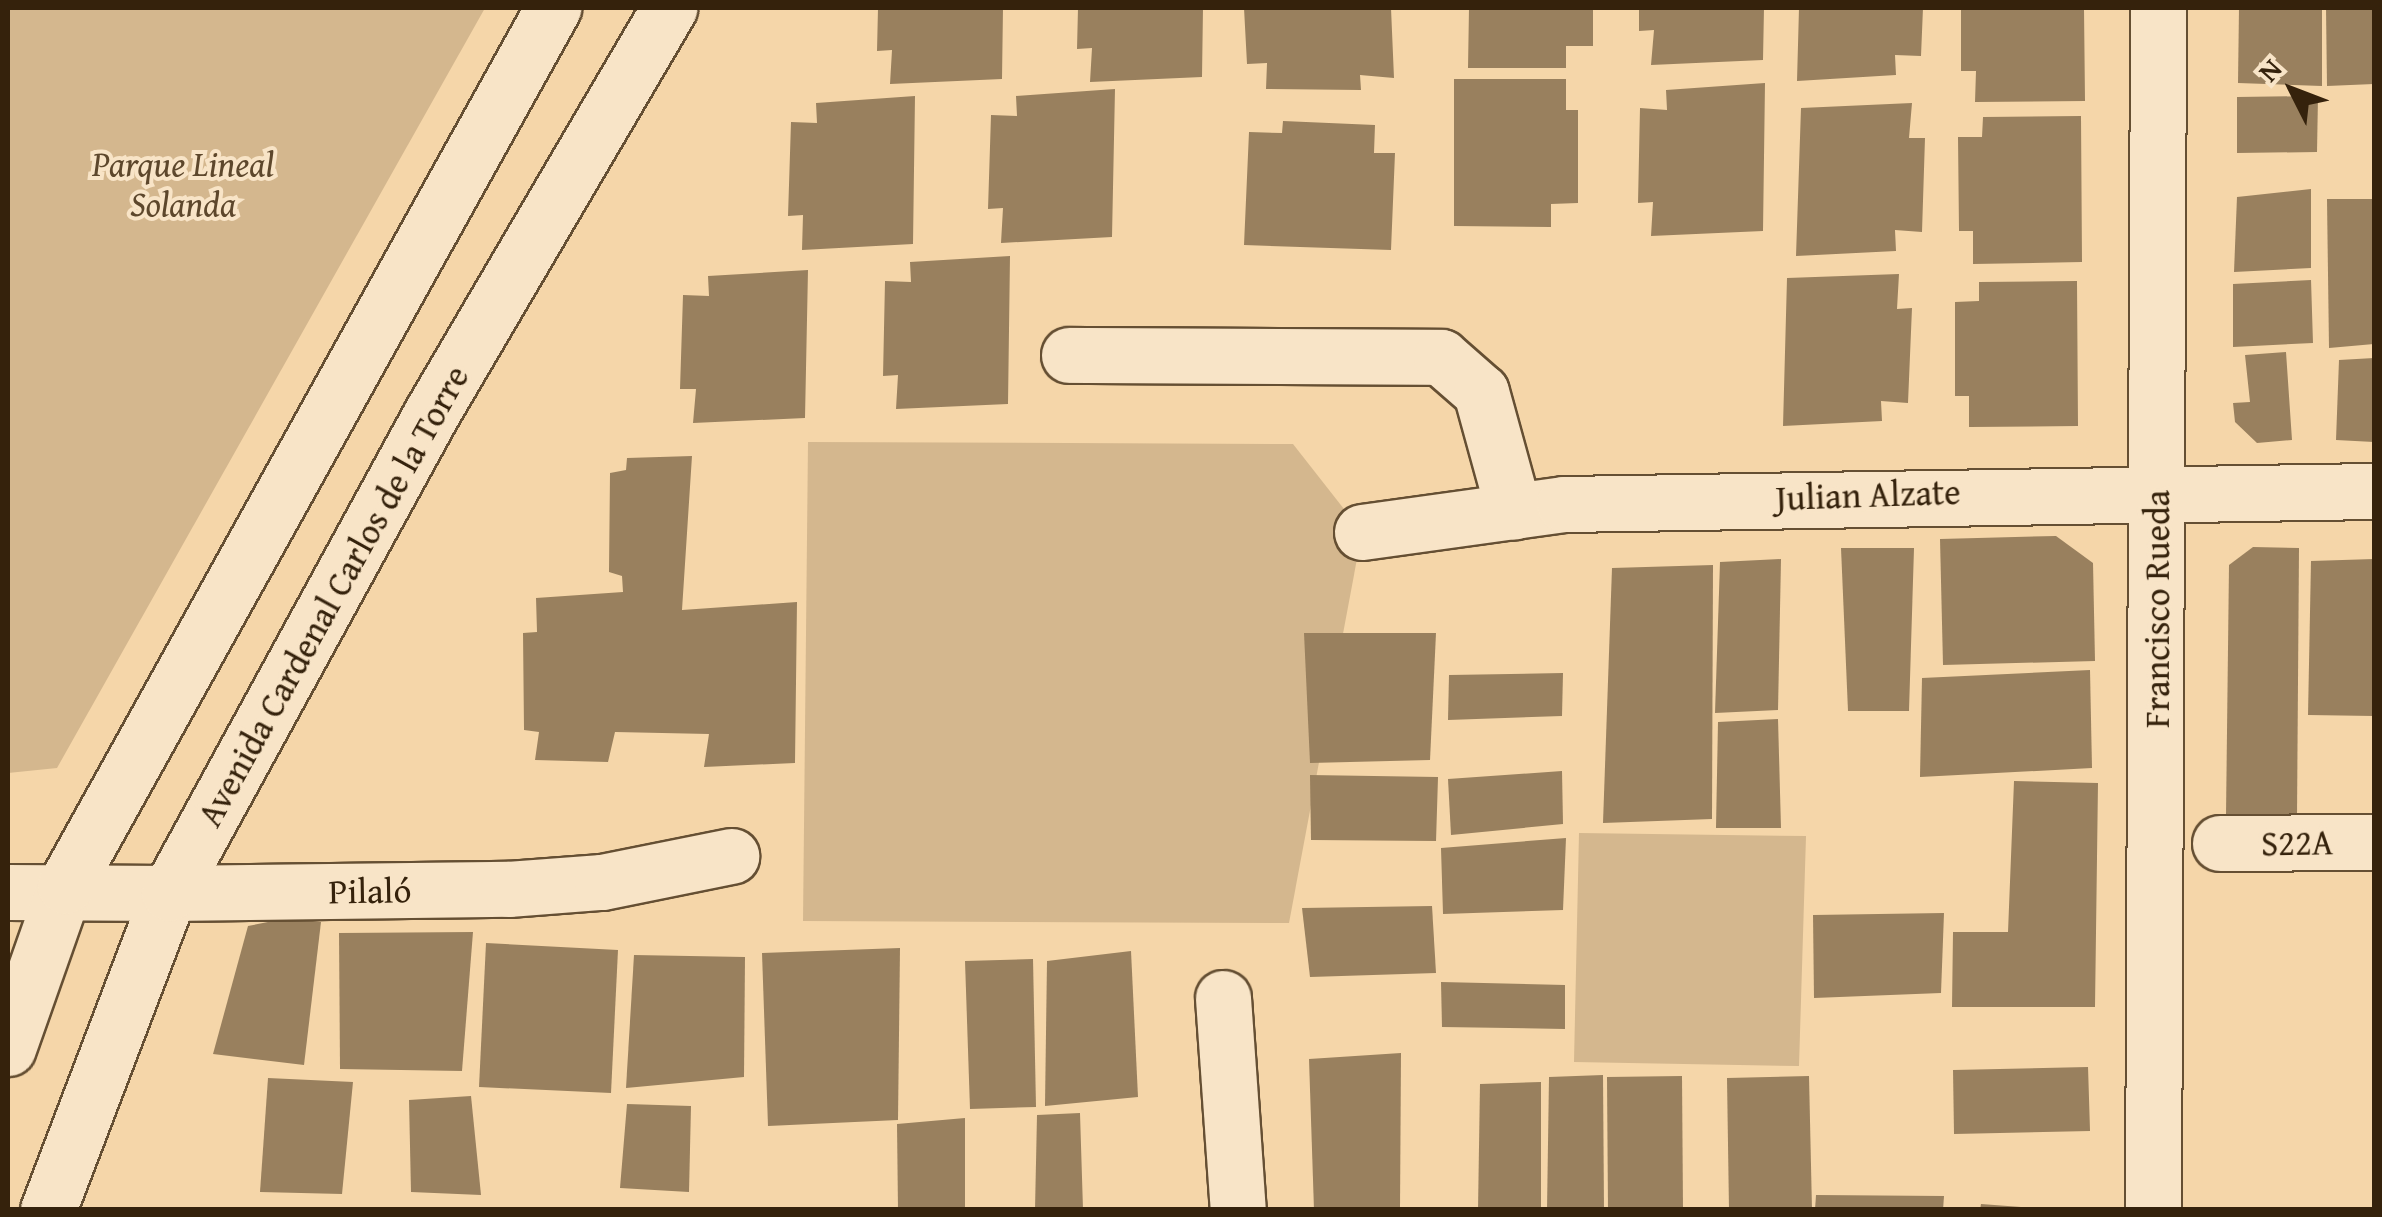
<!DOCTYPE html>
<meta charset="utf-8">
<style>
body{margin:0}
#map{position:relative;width:2382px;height:1217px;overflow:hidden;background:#f5d6a9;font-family:"Gentium Book Plus",serif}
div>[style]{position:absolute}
.green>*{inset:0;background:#d4b78e}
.building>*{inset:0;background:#99805e}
.roads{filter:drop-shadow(2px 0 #654f33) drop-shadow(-2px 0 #654f33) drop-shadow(0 2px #654f33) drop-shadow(0 -2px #654f33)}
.street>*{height:55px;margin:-27.5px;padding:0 27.5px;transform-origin:27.5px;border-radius:27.5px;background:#f8e4c7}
.secondary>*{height:55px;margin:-27.5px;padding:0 27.5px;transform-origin:27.5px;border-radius:27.5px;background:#f8e4c7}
span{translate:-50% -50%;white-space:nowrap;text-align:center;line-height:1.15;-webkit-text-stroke:8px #f8e4c7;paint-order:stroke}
.park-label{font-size:35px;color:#5d472c;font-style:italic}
.street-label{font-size:35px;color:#35220c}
.frame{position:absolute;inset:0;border:10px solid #35220c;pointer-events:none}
.north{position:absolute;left:2242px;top:40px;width:100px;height:100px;-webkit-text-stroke:8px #f8e4c7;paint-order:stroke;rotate:312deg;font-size:28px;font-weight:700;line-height:40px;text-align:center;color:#35220c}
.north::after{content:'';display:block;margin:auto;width:35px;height:45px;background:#35220c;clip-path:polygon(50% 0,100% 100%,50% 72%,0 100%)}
</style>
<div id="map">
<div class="green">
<div style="clip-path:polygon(8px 8px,485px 8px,57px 768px,8px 773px)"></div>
<div style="clip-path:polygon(808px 442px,1293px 444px,1362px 532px,1289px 923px,803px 921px)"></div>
<div style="clip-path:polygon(1579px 833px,1806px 836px,1799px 1066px,1574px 1062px)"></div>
</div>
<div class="building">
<div style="clip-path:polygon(878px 8px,1003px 8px,1002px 79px,890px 84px,892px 50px,877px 51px)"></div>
<div style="clip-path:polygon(1078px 8px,1203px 8px,1202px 77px,1090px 82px,1092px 48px,1077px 49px)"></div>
<div style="clip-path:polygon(1244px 8px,1391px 8px,1394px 78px,1360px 75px,1361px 90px,1266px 89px,1267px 63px,1247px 64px)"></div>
<div style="clip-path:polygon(1469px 8px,1593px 8px,1593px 46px,1566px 46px,1566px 68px,1468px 68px)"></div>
<div style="clip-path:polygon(1639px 8px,1764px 8px,1763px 60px,1651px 65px,1654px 30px,1639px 31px)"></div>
<div style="clip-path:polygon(1799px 8px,1923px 8px,1921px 56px,1895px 55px,1896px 75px,1797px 81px)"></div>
<div style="clip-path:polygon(1961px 8px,2084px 8px,2085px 101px,1975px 102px,1976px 71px,1961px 71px)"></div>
<div style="clip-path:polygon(2239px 8px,2322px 8px,2322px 86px,2238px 83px)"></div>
<div style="clip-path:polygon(2326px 8px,2374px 8px,2374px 84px,2327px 86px)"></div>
<div style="clip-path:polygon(1454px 79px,1566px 79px,1566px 110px,1578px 110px,1578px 203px,1551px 204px,1551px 227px,1454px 226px)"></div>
<div style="clip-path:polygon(1765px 83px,1763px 231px,1651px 236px,1653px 202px,1638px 203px,1640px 108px,1667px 110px,1666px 90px)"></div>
<div style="clip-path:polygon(1115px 89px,1112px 237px,1001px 243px,1003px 208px,988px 209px,991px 115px,1017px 116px,1016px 96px)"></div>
<div style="clip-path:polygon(915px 96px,913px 244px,802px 250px,803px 215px,788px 216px,791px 122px,817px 123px,816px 103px)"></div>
<div style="clip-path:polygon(2318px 96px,2317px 152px,2237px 153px,2237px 97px)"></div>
<div style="clip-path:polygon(1912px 103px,1909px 138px,1925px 138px,1922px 232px,1895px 230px,1896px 251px,1796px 256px,1801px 108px)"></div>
<div style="clip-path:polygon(2081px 116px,2082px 262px,1973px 264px,1973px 231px,1959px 231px,1958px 137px,1982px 137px,1983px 117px)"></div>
<div style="clip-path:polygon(1283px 121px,1375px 125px,1374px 153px,1395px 153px,1391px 250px,1244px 245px,1249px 132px,1282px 133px)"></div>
<div style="clip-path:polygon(2311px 189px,2311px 268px,2234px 272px,2237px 197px)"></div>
<div style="clip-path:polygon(2327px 199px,2374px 199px,2374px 344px,2329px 348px)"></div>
<div style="clip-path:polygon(1010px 256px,1008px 404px,896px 409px,898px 375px,883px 376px,885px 281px,911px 282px,910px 262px)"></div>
<div style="clip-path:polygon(808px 270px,805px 418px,693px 423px,696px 389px,680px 389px,683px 295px,709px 296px,708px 276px)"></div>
<div style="clip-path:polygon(1899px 274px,1897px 309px,1912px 308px,1908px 403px,1881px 401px,1882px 421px,1783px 426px,1787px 278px)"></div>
<div style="clip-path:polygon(2311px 280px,2313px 343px,2233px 347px,2233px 284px)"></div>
<div style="clip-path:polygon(2077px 281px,2078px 426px,1969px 427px,1969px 396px,1955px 396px,1955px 302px,1979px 301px,1979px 282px)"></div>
<div style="clip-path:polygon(2286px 352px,2292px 440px,2257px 443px,2235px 422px,2233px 403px,2250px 402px,2245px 355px)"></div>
<div style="clip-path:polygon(2374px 358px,2374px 442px,2336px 440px,2339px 360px)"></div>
<div style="clip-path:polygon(692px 456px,682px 610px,797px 602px,795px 763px,704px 767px,709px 734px,615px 732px,608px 762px,535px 760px,539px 732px,524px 730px,523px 633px,537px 632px,536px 598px,623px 592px,622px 576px,609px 572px,610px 473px,626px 470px,627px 458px)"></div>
<div style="clip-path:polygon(2056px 536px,2093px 563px,2095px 661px,1943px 665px,1940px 539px)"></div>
<div style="clip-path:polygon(2253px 547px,2299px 548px,2297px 816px,2226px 816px,2229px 565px)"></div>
<div style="clip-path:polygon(1841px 548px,1914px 548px,1909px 711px,1848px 711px)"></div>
<div style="clip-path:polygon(1781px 559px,1778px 710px,1715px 713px,1720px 562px)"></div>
<div style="clip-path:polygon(2374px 559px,2374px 716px,2308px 715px,2311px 561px)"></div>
<div style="clip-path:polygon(1713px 565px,1712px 819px,1603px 823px,1612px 568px)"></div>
<div style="clip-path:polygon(1304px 633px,1436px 633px,1430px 760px,1310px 763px)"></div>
<div style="clip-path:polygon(2090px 670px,2092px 768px,1920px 777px,1922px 678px)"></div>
<div style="clip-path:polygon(1563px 673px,1562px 716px,1448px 720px,1449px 675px)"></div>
<div style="clip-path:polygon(1778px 719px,1781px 828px,1716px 828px,1718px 722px)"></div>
<div style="clip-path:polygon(1562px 771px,1563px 824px,1451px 835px,1448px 779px)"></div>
<div style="clip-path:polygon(1310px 775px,1438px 777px,1436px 841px,1311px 840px)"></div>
<div style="clip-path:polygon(2014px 781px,2098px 783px,2095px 1007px,1952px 1007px,1953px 932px,2008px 932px)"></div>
<div style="clip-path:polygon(1566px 838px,1563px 910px,1443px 914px,1441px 848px)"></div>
<div style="clip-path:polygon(1432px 906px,1436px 973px,1310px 977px,1302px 908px)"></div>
<div style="clip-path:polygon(1944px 913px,1941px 993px,1814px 998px,1813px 915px)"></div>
<div style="clip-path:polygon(288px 918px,321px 922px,304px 1065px,213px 1054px,248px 926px)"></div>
<div style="clip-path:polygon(473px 932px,462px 1071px,340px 1069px,339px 933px)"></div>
<div style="clip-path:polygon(486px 943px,618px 950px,611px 1093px,479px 1087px)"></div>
<div style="clip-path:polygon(900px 948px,898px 1120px,768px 1126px,762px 953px)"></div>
<div style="clip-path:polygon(1131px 951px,1138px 1097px,1045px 1106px,1047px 961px)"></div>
<div style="clip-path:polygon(634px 955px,745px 957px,744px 1077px,626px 1088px)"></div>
<div style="clip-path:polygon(1033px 959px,1036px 1107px,970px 1109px,965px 961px)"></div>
<div style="clip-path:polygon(1441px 982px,1565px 985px,1565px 1029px,1442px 1027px)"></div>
<div style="clip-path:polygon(1401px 1053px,1400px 1208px,1314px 1210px,1309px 1059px)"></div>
<div style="clip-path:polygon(2088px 1067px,2090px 1131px,1954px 1134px,1953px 1070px)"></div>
<div style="clip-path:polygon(1603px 1075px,1604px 1210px,1547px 1210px,1549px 1077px)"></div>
<div style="clip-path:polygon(1682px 1076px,1683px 1210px,1608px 1210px,1607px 1077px)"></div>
<div style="clip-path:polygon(1809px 1076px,1812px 1210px,1729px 1210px,1727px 1078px)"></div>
<div style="clip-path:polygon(268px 1078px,353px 1082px,342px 1194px,260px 1192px)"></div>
<div style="clip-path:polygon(1541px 1082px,1541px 1210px,1478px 1210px,1480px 1084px)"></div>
<div style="clip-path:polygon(471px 1096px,481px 1195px,411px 1192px,409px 1100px)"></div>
<div style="clip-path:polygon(627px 1104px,691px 1106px,689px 1192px,620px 1188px)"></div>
<div style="clip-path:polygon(1080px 1113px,1083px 1210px,1035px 1210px,1037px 1115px)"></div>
<div style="clip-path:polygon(965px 1118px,965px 1210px,898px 1210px,897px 1124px)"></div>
<div style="clip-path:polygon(1816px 1195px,1944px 1196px,1943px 1210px,1815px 1210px)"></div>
<div style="clip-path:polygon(1981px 1204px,2021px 1207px,2021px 1210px,1980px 1210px)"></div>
</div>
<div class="roads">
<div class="street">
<div style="left:1069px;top:355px;width:372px;rotate:0.3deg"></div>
<div style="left:1441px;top:357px;width:53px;rotate:41.2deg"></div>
<div style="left:1481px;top:392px;width:124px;rotate:74.6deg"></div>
<div style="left:1362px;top:532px;width:204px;rotate:-7.9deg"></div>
<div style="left:1564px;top:504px;width:810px;rotate:-0.92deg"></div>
<div style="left:2220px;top:843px;width:154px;rotate:-0.4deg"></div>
<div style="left:169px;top:893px;width:339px;rotate:-0.7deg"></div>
<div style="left:508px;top:889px;width:94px;rotate:-4.3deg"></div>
<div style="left:602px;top:882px;width:132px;rotate:-11.4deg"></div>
<div style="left:1223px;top:998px;width:213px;rotate:86deg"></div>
<div style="left:2153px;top:1210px;width:1202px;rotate:-89.76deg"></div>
</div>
<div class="secondary">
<div style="left:8px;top:892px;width:161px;rotate:0.4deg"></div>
<div style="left:8px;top:1048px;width:172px;rotate:-70.6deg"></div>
<div style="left:65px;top:886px;width:1005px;rotate:-60.93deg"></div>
<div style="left:48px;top:1210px;width:339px;rotate:-69.1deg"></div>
<div style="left:169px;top:893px;width:546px;rotate:-61.32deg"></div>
<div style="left:431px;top:414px;width:471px;rotate:-59.6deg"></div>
</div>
</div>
<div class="park-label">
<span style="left:183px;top:184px">Parque Lineal<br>Solanda</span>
</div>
<div class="street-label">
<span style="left:1868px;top:495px;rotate:-2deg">Julian Alzate</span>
<span style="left:333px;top:596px;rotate:-61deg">Avenida Cardenal Carlos de la Torre</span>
<span style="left:2157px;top:609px;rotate:-90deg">Francisco Rueda</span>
<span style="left:2297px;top:843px;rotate:-1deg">S22A</span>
<span style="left:370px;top:891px;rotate:-1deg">Pilaló</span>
</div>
<div class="frame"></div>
<div class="north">N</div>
</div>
